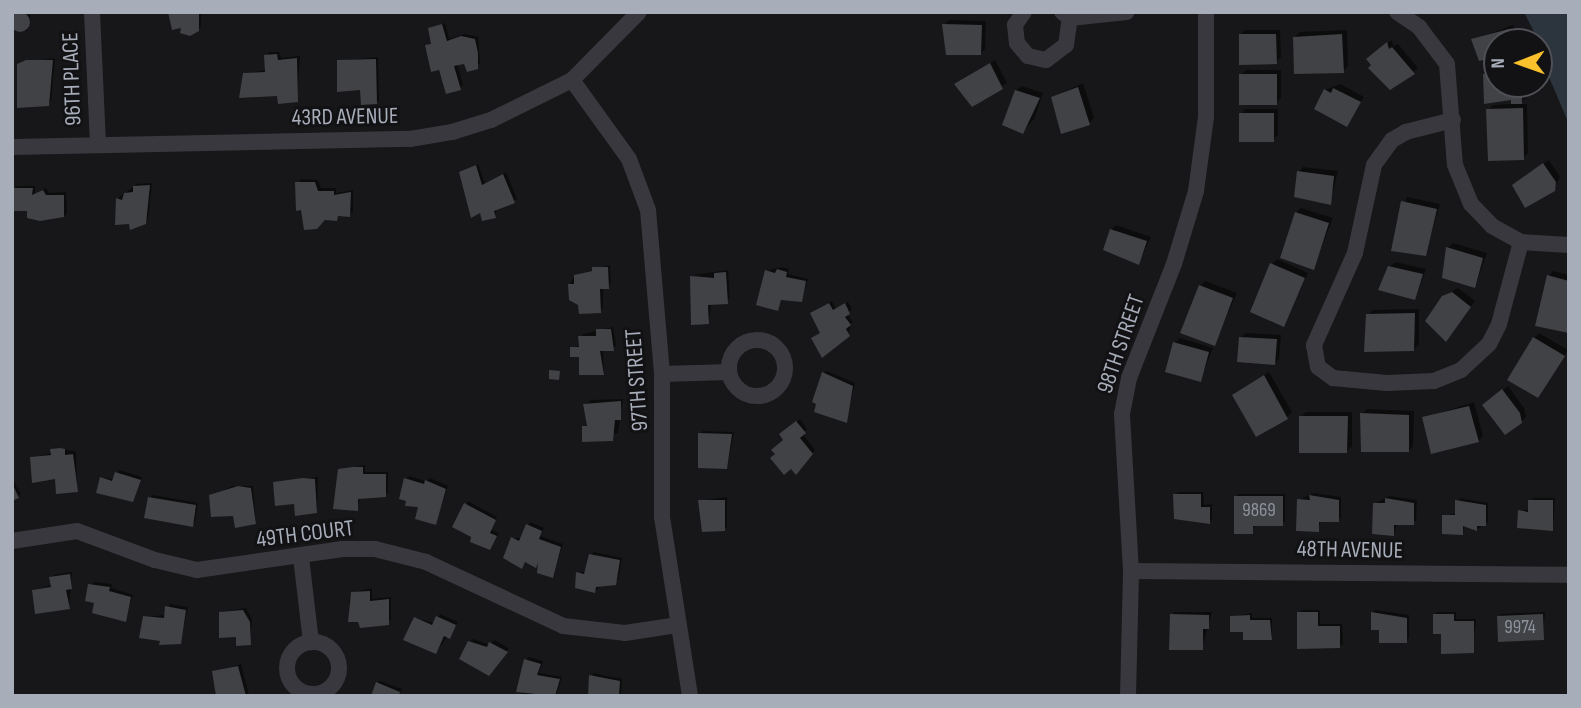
<!DOCTYPE html>
<style>
body{margin:0}
#map{position:relative;width:1581px;height:708px;overflow:hidden;background:#171719;font-family:"Sofia Sans Condensed",sans-serif}
div>[style]{position:absolute}
.water>*{inset:0;background:#2c353e}
.shadow>*{inset:0;background:#0007}
.building>*{inset:0;background:#414246}
.round{border-radius:50%}
.street>*{height:16px;margin:-8px;padding:0 8px;transform-origin:8px;border-radius:8px;background:#38383e}
.street>.ring{margin:-8px;padding:0;box-sizing:content-box;background:none;border:16px solid #38383e;border-radius:50%}
span{translate:-50% -50%;white-space:nowrap;text-align:center;line-height:1.15;-webkit-text-stroke:6px #121214;paint-order:stroke}
.number-label{font-size:19px;color:#8e929d}
.number-label span{-webkit-text-stroke-width:0}
.street-label{font-size:23px;color:#a8adba}
.frame{position:absolute;inset:0;border:14px solid #a8adba;pointer-events:none}
.north{position:absolute;left:1483px;top:28px;width:70px;height:70px;box-sizing:border-box;background:#121214;border:2px solid #4e5056;border-radius:50%;rotate:269deg;font-size:19px;font-weight:700;line-height:28px;text-align:center;color:#a8adba}
.north::after{content:'';display:block;margin:auto;width:24px;height:32px;background:#fbc12d;clip-path:polygon(50% 0,100% 100%,50% 72%,0 100%)}
</style>
<div id="map">
<div class="water">
<div style="clip-path:polygon(1524px 12px,1569px 12px,1569px 124px,1540px 56px,1539px 42px)"></div>
</div>
<div class="shadow">
<div style="clip-path:polygon(12px 12px,31px 15px,27px 31px,12px 30px)"></div>
<div style="clip-path:polygon(172px 12px,201px 12px,201px 26px,198px 30px,183px 25px)"></div>
<div style="clip-path:polygon(949px 20px,986px 21px,985px 49px,980px 54px,944px 25px)"></div>
<div style="clip-path:polygon(445px 23px,449px 39px,465px 34px,478px 37px,480px 64px,457px 63px,463px 85px,448px 92px,427px 46px,433px 43px,430px 29px)"></div>
<div style="clip-path:polygon(1513px 25px,1518px 42px,1497px 42px,1497px 55px,1473px 40px)"></div>
<div style="clip-path:polygon(1245px 30px,1280px 30px,1281px 57px,1276px 62px,1240px 35px)"></div>
<div style="clip-path:polygon(1347px 30px,1348px 66px,1343px 71px,1295px 37px,1300px 32px)"></div>
<div style="clip-path:polygon(1392px 40px,1393px 46px,1398px 44px,1418px 68px,1390px 88px,1373px 54px)"></div>
<div style="clip-path:polygon(269px 52px,279px 52px,281px 58px,300px 56px,297px 100px,245px 74px,266px 70px)"></div>
<div style="clip-path:polygon(378px 57px,379px 100px,376px 103px,339px 61px)"></div>
<div style="clip-path:polygon(55px 58px,51px 101px,48px 104px,19px 64px)"></div>
<div style="clip-path:polygon(995px 60px,1007px 83px,972px 104px,957px 84px)"></div>
<div style="clip-path:polygon(1246px 70px,1281px 70px,1281px 98px,1276px 103px,1241px 75px)"></div>
<div style="clip-path:polygon(1490px 70px,1497px 70px,1497px 84px,1526px 84px,1526px 98px,1519px 104px,1527px 104px,1528px 153px,1523px 158px,1488px 110px,1493px 105px,1513px 104px,1513px 98px,1485px 75px)"></div>
<div style="clip-path:polygon(1083px 83px,1094px 118px,1089px 123px,1053px 97px)"></div>
<div style="clip-path:polygon(1340px 84px,1364px 97px,1347px 125px,1325px 90px)"></div>
<div style="clip-path:polygon(1021px 86px,1043px 93px,1034px 119px,1022px 132px,1016px 91px)"></div>
<div style="clip-path:polygon(1245px 109px,1278px 109px,1278px 135px,1273px 140px,1241px 114px)"></div>
<div style="clip-path:polygon(1549px 160px,1560px 177px,1554px 189px,1519px 180px)"></div>
<div style="clip-path:polygon(478px 164px,485px 184px,506px 172px,517px 199px,497px 208px,495px 216px,461px 172px)"></div>
<div style="clip-path:polygon(1303px 167px,1338px 171px,1330px 203px,1299px 172px)"></div>
<div style="clip-path:polygon(300px 179px,318px 180px,321px 188px,336px 188px,336px 193px,353px 190px,353px 212px,305px 227px)"></div>
<div style="clip-path:polygon(152px 183px,148px 219px,145px 222px,117px 199px,137px 184px)"></div>
<div style="clip-path:polygon(17px 186px,35px 186px,35px 194px,46px 188px,49px 193px,66px 192px,67px 213px,64px 216px,14px 189px)"></div>
<div style="clip-path:polygon(1407px 197px,1440px 204px,1425px 254px,1393px 250px,1396px 226px)"></div>
<div style="clip-path:polygon(1301px 208px,1333px 218px,1313px 268px,1296px 213px)"></div>
<div style="clip-path:polygon(1116px 225px,1151px 237px,1139px 263px,1111px 230px)"></div>
<div style="clip-path:polygon(1453px 243px,1487px 253px,1475px 286px,1448px 248px)"></div>
<div style="clip-path:polygon(1277px 259px,1308px 273px,1284px 325px,1272px 264px)"></div>
<div style="clip-path:polygon(1395px 262px,1426px 269px,1415px 298px,1390px 267px)"></div>
<div style="clip-path:polygon(610px 265px,611px 284px,603px 287px,603px 309px,580px 304px,570px 284px,575px 275px)"></div>
<div style="clip-path:polygon(781px 267px,789px 269px,788px 274px,808px 279px,801px 300px,782px 298px,778px 309px,766px 271px)"></div>
<div style="clip-path:polygon(728px 270px,730px 299px,711px 303px,709px 322px,692px 278px,712px 278px,694px 275px)"></div>
<div style="clip-path:polygon(1553px 271px,1569px 275px,1569px 331px,1549px 276px)"></div>
<div style="clip-path:polygon(1205px 281px,1237px 293px,1214px 344px,1200px 286px)"></div>
<div style="clip-path:polygon(1458px 288px,1475px 301px,1451px 335px,1443px 297px)"></div>
<div style="clip-path:polygon(832px 301px,836px 309px,848px 302px,852px 309px,847px 314px,852px 321px,848px 335px,815px 311px)"></div>
<div style="clip-path:polygon(1419px 309px,1419px 344px,1414px 349px,1368px 315px,1373px 310px)"></div>
<div style="clip-path:polygon(613px 327px,616px 346px,603px 350px,604px 373px,572px 348px,580px 345px,583px 334px)"></div>
<div style="clip-path:polygon(1246px 333px,1281px 335px,1279px 359px,1274px 363px,1241px 337px)"></div>
<div style="clip-path:polygon(1539px 333px,1568px 350px,1538px 396px,1534px 338px)"></div>
<div style="clip-path:polygon(1180px 338px,1213px 348px,1200px 380px,1175px 343px)"></div>
<div style="clip-path:polygon(827px 371px,855px 383px,846px 421px,824px 373px)"></div>
<div style="clip-path:polygon(1269px 372px,1292px 412px,1287px 417px,1239px 391px)"></div>
<div style="clip-path:polygon(1508px 386px,1524px 408px,1526px 417px,1521px 422px,1489px 401px)"></div>
<div style="clip-path:polygon(623px 399px,618px 433px,584px 440px,583px 427px,588px 424px,583px 407px,591px 400px)"></div>
<div style="clip-path:polygon(1474px 402px,1483px 436px,1478px 441px,1424px 418px)"></div>
<div style="clip-path:polygon(1367px 409px,1414px 411px,1413px 446px,1409px 451px,1362px 414px)"></div>
<div style="clip-path:polygon(1306px 412px,1352px 412px,1352px 446px,1347px 451px,1301px 417px)"></div>
<div style="clip-path:polygon(800px 419px,807px 429px,802px 434px,815px 450px,796px 473px,784px 432px)"></div>
<div style="clip-path:polygon(703px 431px,734px 432px,727px 468px,700px 434px)"></div>
<div style="clip-path:polygon(55px 447px,76px 452px,77px 490px,32px 457px,53px 453px)"></div>
<div style="clip-path:polygon(365px 465px,365px 472px,388px 472px,388px 493px,360px 497px,357px 509px,339px 470px)"></div>
<div style="clip-path:polygon(119px 470px,142px 477px,133px 500px,102px 478px,114px 479px)"></div>
<div style="clip-path:polygon(409px 476px,426px 481px,430px 478px,448px 486px,436px 523px,421px 506px,406px 479px)"></div>
<div style="clip-path:polygon(318px 477px,317px 511px,295px 502px,275px 483px)"></div>
<div style="clip-path:polygon(12px 478px,21px 494px,12px 499px)"></div>
<div style="clip-path:polygon(233px 486px,253px 486px,256px 522px,210px 496px)"></div>
<div style="clip-path:polygon(1178px 492px,1203px 492px,1204px 505px,1212px 504px,1212px 520px,1209px 522px,1175px 495px)"></div>
<div style="clip-path:polygon(1314px 493px,1341px 497px,1341px 518px,1321px 520px,1318px 531px,1299px 500px)"></div>
<div style="clip-path:polygon(1238px 494px,1285px 494px,1285px 522px,1255px 525px,1252px 532px,1236px 497px)"></div>
<div style="clip-path:polygon(153px 495px,198px 503px,195px 522px,192px 525px,150px 498px)"></div>
<div style="clip-path:polygon(1389px 496px,1417px 500px,1416px 521px,1397px 524px,1394px 534px,1374px 504px)"></div>
<div style="clip-path:polygon(727px 497px,727px 527px,724px 529px,700px 501px)"></div>
<div style="clip-path:polygon(1460px 498px,1488px 503px,1488px 522px,1477px 529px,1465px 525px,1462px 534px,1444px 516px,1457px 513px)"></div>
<div style="clip-path:polygon(1533px 498px,1555px 498px,1553px 529px,1520px 511px,1530px 509px)"></div>
<div style="clip-path:polygon(468px 501px,497px 517px,491px 530px,499px 533px,489px 549px,454px 527px)"></div>
<div style="clip-path:polygon(530px 522px,544px 528px,540px 536px,563px 544px,553px 576px,540px 561px,536px 566px,526px 560px,522px 566px,512px 538px,522px 538px)"></div>
<div style="clip-path:polygon(593px 552px,622px 558px,618px 580px,603px 583px,595px 591px,577px 587px,578px 573px,587px 571px)"></div>
<div style="clip-path:polygon(72px 572px,69px 607px,33px 590px,52px 585px,54px 575px)"></div>
<div style="clip-path:polygon(93px 582px,112px 584px,111px 588px,133px 595px,125px 620px,96px 602px)"></div>
<div style="clip-path:polygon(372px 588px,372px 599px,391px 597px,391px 620px,350px 620px,349px 600px,355px 592px)"></div>
<div style="clip-path:polygon(170px 604px,188px 607px,180px 643px,163px 640px,144px 617px,166px 615px)"></div>
<div style="clip-path:polygon(246px 608px,252px 619px,250px 643px,221px 612px)"></div>
<div style="clip-path:polygon(1302px 610px,1320px 610px,1320px 624px,1342px 624px,1343px 644px,1340px 646px,1299px 613px)"></div>
<div style="clip-path:polygon(1375px 610px,1409px 615px,1409px 638px,1406px 641px,1381px 628px,1372px 613px)"></div>
<div style="clip-path:polygon(1174px 612px,1212px 612px,1202px 648px,1172px 615px)"></div>
<div style="clip-path:polygon(1437px 612px,1456px 612px,1456px 619px,1476px 619px,1473px 651px,1443px 632px,1435px 615px)"></div>
<div style="clip-path:polygon(1545px 612px,1543px 638px,1498px 617px,1501px 614px)"></div>
<div style="clip-path:polygon(1252px 613px,1252px 618px,1272px 618px,1272px 638px,1245px 630px,1232px 617px)"></div>
<div style="clip-path:polygon(440px 614px,458px 622px,436px 652px,415px 618px,435px 623px)"></div>
<div style="clip-path:polygon(473px 639px,490px 645px,494px 640px,509px 648px,492px 671px,470px 642px)"></div>
<div style="clip-path:polygon(528px 657px,543px 661px,539px 673px,562px 677px,556px 696px,527px 696px,518px 690px)"></div>
<div style="clip-path:polygon(241px 664px,249px 695px,230px 696px,214px 672px)"></div>
<div style="clip-path:polygon(593px 673px,622px 679px,621px 696px,590px 696px)"></div>
<div style="clip-path:polygon(380px 681px,402px 689px,399px 696px,377px 683px)"></div>
</div>
<div class="building">
<div style="clip-path:polygon(168px 12px,199px 12px,199px 31px,190px 36px,180px 33px,181px 28px,172px 30px)"></div>
<div class="round" style="left:10px;top:12px;width:20px;height:20px"></div>
<div style="clip-path:polygon(442px 24px,447px 41px,461px 36px,475px 39px,478px 53px,478px 69px,467px 72px,464px 64px,454px 66px,461px 90px,446px 94px,439px 70px,431px 72px,425px 45px,431px 44px,428px 28px)"></div>
<div style="clip-path:polygon(942px 24px,982px 25px,981px 55px,946px 55px)"></div>
<div style="clip-path:polygon(1509px 29px,1512px 42px,1497px 42px,1497px 57px,1479px 61px,1471px 39px)"></div>
<div style="clip-path:polygon(1239px 34px,1276px 34px,1277px 64px,1239px 65px)"></div>
<div style="clip-path:polygon(1342px 34px,1344px 73px,1294px 74px,1293px 37px)"></div>
<div style="clip-path:polygon(1387px 42px,1389px 49px,1392px 47px,1415px 74px,1390px 90px,1368px 68px,1371px 65px,1366px 59px)"></div>
<div style="clip-path:polygon(277px 54px,278px 60px,297px 58px,298px 102px,278px 104px,277px 96px,239px 98px,243px 73px,265px 72px,264px 55px)"></div>
<div style="clip-path:polygon(376px 59px,377px 104px,361px 105px,360px 90px,337px 92px,337px 60px)"></div>
<div style="clip-path:polygon(26px 60px,53px 60px,49px 106px,17px 108px,17px 64px)"></div>
<div style="clip-path:polygon(990px 63px,1003px 89px,972px 107px,954px 84px)"></div>
<div style="clip-path:polygon(1239px 74px,1277px 74px,1277px 105px,1239px 105px)"></div>
<div style="clip-path:polygon(1483px 74px,1497px 74px,1497px 84px,1522px 84px,1522px 104px,1511px 104px,1511px 100px,1484px 104px)"></div>
<div style="clip-path:polygon(1078px 87px,1090px 125px,1061px 134px,1051px 97px)"></div>
<div style="clip-path:polygon(1333px 88px,1361px 102px,1347px 127px,1314px 109px,1324px 89px,1331px 93px)"></div>
<div style="clip-path:polygon(1015px 90px,1040px 98px,1023px 134px,1002px 125px)"></div>
<div style="clip-path:polygon(1523px 108px,1524px 160px,1488px 161px,1486px 109px)"></div>
<div style="clip-path:polygon(1239px 113px,1274px 113px,1274px 142px,1239px 142px)"></div>
<div style="clip-path:polygon(1543px 163px,1556px 182px,1555px 191px,1525px 208px,1512px 185px)"></div>
<div style="clip-path:polygon(476px 165px,482px 185px,503px 174px,515px 203px,494px 211px,496px 218px,482px 221px,480px 213px,471px 218px,459px 172px)"></div>
<div style="clip-path:polygon(1297px 171px,1334px 176px,1331px 205px,1294px 197px)"></div>
<div style="clip-path:polygon(295px 182px,315px 182px,318px 191px,334px 191px,334px 195px,351px 192px,350px 217px,338px 216px,337px 221px,325px 220px,317px 229px,304px 230px,301px 210px,296px 211px)"></div>
<div style="clip-path:polygon(150px 185px,146px 224px,130px 230px,129px 224px,115px 225px,116px 198px,122px 200px,124px 193px,133px 192px,133px 186px)"></div>
<div style="clip-path:polygon(12px 188px,33px 188px,32px 195px,43px 190px,46px 195px,64px 195px,64px 217px,40px 221px,27px 218px,27px 211px,12px 211px)"></div>
<div style="clip-path:polygon(1401px 201px,1437px 209px,1426px 256px,1391px 251px)"></div>
<div style="clip-path:polygon(1295px 212px,1329px 223px,1314px 270px,1280px 258px)"></div>
<div style="clip-path:polygon(1110px 229px,1147px 241px,1139px 265px,1103px 250px)"></div>
<div style="clip-path:polygon(1446px 247px,1483px 258px,1475px 288px,1442px 278px)"></div>
<div style="clip-path:polygon(1270px 263px,1305px 278px,1284px 327px,1250px 312px)"></div>
<div style="clip-path:polygon(1388px 266px,1423px 274px,1415px 300px,1378px 290px)"></div>
<div style="clip-path:polygon(592px 267px,608px 267px,609px 289px,600px 289px,601px 313px,579px 314px,578px 305px,569px 300px,568px 284px,574px 284px,574px 275px,592px 271px)"></div>
<div style="clip-path:polygon(777px 269px,787px 272px,786px 277px,806px 281px,802px 302px,781px 300px,778px 311px,756px 305px,765px 270px,775px 273px)"></div>
<div style="clip-path:polygon(726px 272px,728px 304px,708px 305px,709px 324px,691px 325px,690px 276px,714px 278px,714px 273px)"></div>
<div style="clip-path:polygon(1547px 275px,1569px 281px,1569px 333px,1535px 326px)"></div>
<div style="clip-path:polygon(1199px 285px,1233px 298px,1215px 346px,1180px 333px)"></div>
<div style="clip-path:polygon(1452px 292px,1471px 307px,1446px 342px,1425px 321px,1442px 296px)"></div>
<div style="clip-path:polygon(829px 303px,833px 310px,845px 303px,850px 314px,845px 317px,851px 325px,846px 329px,850px 336px,822px 358px,811px 338px,820px 333px,810px 313px)"></div>
<div style="clip-path:polygon(1415px 313px,1414px 351px,1364px 352px,1366px 314px)"></div>
<div style="clip-path:polygon(596px 329px,611px 329px,614px 351px,600px 351px,604px 375px,579px 375px,579px 357px,570px 357px,570px 347px,579px 347px,578px 336px,596px 336px)"></div>
<div style="clip-path:polygon(1239px 337px,1277px 339px,1275px 365px,1237px 362px)"></div>
<div style="clip-path:polygon(1533px 337px,1565px 356px,1538px 398px,1507px 380px)"></div>
<div style="clip-path:polygon(1173px 342px,1209px 352px,1201px 382px,1165px 372px)"></div>
<div style="clip-path:polygon(549px 370px,560px 371px,559px 380px,549px 379px)"></div>
<div style="clip-path:polygon(822px 372px,853px 386px,847px 423px,814px 412px,816px 404px,812px 402px)"></div>
<div style="clip-path:polygon(1264px 375px,1288px 419px,1256px 437px,1232px 395px)"></div>
<div style="clip-path:polygon(1502px 389px,1520px 413px,1522px 423px,1505px 435px,1482px 405px)"></div>
<div style="clip-path:polygon(621px 401px,621px 420px,615px 420px,613px 441px,582px 442px,582px 426px,587px 426px,583px 404px)"></div>
<div style="clip-path:polygon(1469px 406px,1479px 442px,1431px 454px,1422px 417px)"></div>
<div style="clip-path:polygon(1360px 413px,1409px 415px,1409px 452px,1361px 452px)"></div>
<div style="clip-path:polygon(1299px 416px,1348px 416px,1347px 453px,1299px 453px)"></div>
<div style="clip-path:polygon(796px 421px,806px 433px,800px 438px,813px 454px,796px 475px,791px 469px,784px 475px,770px 458px,775px 454px,771px 450px,783px 440px,779px 434px)"></div>
<div style="clip-path:polygon(698px 433px,732px 434px,727px 469px,698px 468px)"></div>
<div style="clip-path:polygon(60px 448px,65px 449px,65px 455px,73px 454px,78px 492px,56px 494px,55px 479px,32px 483px,30px 457px,51px 455px,50px 449px)"></div>
<div style="clip-path:polygon(353px 467px,363px 467px,363px 474px,386px 474px,386px 497px,358px 499px,358px 511px,333px 509px,338px 469px)"></div>
<div style="clip-path:polygon(115px 472px,141px 480px,133px 502px,96px 493px,100px 477px,112px 481px)"></div>
<div style="clip-path:polygon(303px 478px,315px 479px,317px 513px,295px 516px,294px 504px,275px 506px,273px 482px)"></div>
<div style="clip-path:polygon(404px 478px,424px 484px,425px 480px,446px 489px,436px 525px,415px 519px,418px 507px,405px 506px,406px 501px,399px 499px)"></div>
<div style="clip-path:polygon(12px 483px,19px 498px,12px 501px)"></div>
<div style="clip-path:polygon(238px 486px,251px 488px,256px 524px,235px 528px,233px 516px,211px 517px,209px 495px)"></div>
<div style="clip-path:polygon(1173px 494px,1201px 494px,1201px 507px,1210px 507px,1210px 524px,1174px 519px)"></div>
<div style="clip-path:polygon(1309px 495px,1339px 500px,1339px 522px,1319px 522px,1319px 532px,1296px 531px,1297px 499px,1310px 500px)"></div>
<div style="clip-path:polygon(1234px 496px,1283px 496px,1283px 526px,1253px 526px,1253px 534px,1234px 534px)"></div>
<div style="clip-path:polygon(148px 497px,196px 505px,193px 527px,144px 518px)"></div>
<div style="clip-path:polygon(1385px 498px,1414px 503px,1414px 525px,1394px 525px,1394px 536px,1372px 534px,1373px 503px,1385px 503px)"></div>
<div style="clip-path:polygon(698px 500px,725px 500px,725px 531px,702px 532px)"></div>
<div style="clip-path:polygon(1455px 500px,1486px 505px,1486px 526px,1477px 526px,1477px 531px,1463px 526px,1463px 535px,1442px 534px,1442px 515px,1455px 515px)"></div>
<div style="clip-path:polygon(1528px 500px,1553px 500px,1553px 531px,1517px 528px,1518px 510px,1528px 512px)"></div>
<div style="clip-path:polygon(464px 503px,496px 520px,490px 533px,497px 536px,490px 550px,470px 542px,471px 537px,452px 527px)"></div>
<div style="clip-path:polygon(526px 524px,542px 531px,539px 539px,561px 547px,553px 578px,537px 573px,538px 563px,536px 568px,525px 562px,522px 569px,503px 558px,511px 537px,519px 541px)"></div>
<div style="clip-path:polygon(589px 554px,620px 560px,616px 585px,596px 587px,595px 593px,575px 588px,576px 572px,584px 574px)"></div>
<div style="clip-path:polygon(70px 574px,72px 589px,66px 590px,70px 609px,35px 614px,32px 590px,51px 587px,49px 577px)"></div>
<div style="clip-path:polygon(88px 584px,110px 587px,109px 591px,131px 597px,126px 622px,92px 613px,94px 603px,85px 601px)"></div>
<div style="clip-path:polygon(370px 591px,370px 601px,389px 599px,389px 625px,360px 628px,358px 622px,348px 622px,351px 592px)"></div>
<div style="clip-path:polygon(165px 606px,186px 610px,181px 644px,159px 645px,160px 641px,139px 638px,143px 616px,164px 618px)"></div>
<div style="clip-path:polygon(243px 610px,250px 622px,251px 645px,236px 646px,236px 637px,219px 638px,219px 612px)"></div>
<div style="clip-path:polygon(1297px 612px,1318px 612px,1318px 626px,1340px 626px,1340px 648px,1297px 649px)"></div>
<div style="clip-path:polygon(1371px 612px,1407px 618px,1407px 643px,1379px 643px,1379px 630px,1371px 630px)"></div>
<div style="clip-path:polygon(1170px 614px,1209px 615px,1209px 629px,1203px 629px,1203px 650px,1169px 650px)"></div>
<div style="clip-path:polygon(1433px 614px,1454px 614px,1454px 621px,1474px 621px,1474px 653px,1441px 654px,1441px 634px,1433px 634px)"></div>
<div style="clip-path:polygon(1543px 614px,1544px 640px,1498px 642px,1497px 616px)"></div>
<div style="clip-path:polygon(1250px 615px,1250px 620px,1270px 620px,1272px 640px,1243px 640px,1243px 632px,1230px 632px,1230px 616px)"></div>
<div style="clip-path:polygon(436px 616px,456px 625px,450px 639px,444px 636px,436px 654px,403px 640px,414px 617px,432px 625px)"></div>
<div style="clip-path:polygon(468px 641px,487px 647px,489px 642px,508px 652px,489px 676px,459px 659px)"></div>
<div style="clip-path:polygon(524px 659px,541px 664px,537px 675px,560px 679px,555px 696px,516px 692px)"></div>
<div style="clip-path:polygon(238px 666px,246px 696px,216px 696px,212px 671px)"></div>
<div style="clip-path:polygon(589px 675px,620px 681px,619px 696px,588px 696px)"></div>
<div style="clip-path:polygon(376px 682px,400px 692px,399px 696px,371px 696px)"></div>
</div>
<div class="street">
<div style="left:92px;top:12px;width:133px;rotate:87.4deg"></div>
<div style="left:1024px;top:12px;width:16px;rotate:125deg"></div>
<div style="left:1015px;top:25px;width:18px;rotate:84deg"></div>
<div style="left:1017px;top:43px;width:17px;rotate:50deg"></div>
<div style="left:1028px;top:56px;width:18px;rotate:13deg"></div>
<div style="left:1046px;top:60px;width:25px;rotate:-37deg"></div>
<div style="left:1066px;top:45px;width:27px;rotate:-82deg"></div>
<div style="left:1070px;top:18px;width:10px;rotate:-143deg"></div>
<div style="left:1397px;top:12px;width:27px;rotate:34deg"></div>
<div style="left:1419px;top:27px;width:46px;rotate:52.9deg"></div>
<div style="left:1447px;top:64px;width:101px;rotate:85.5deg"></div>
<div style="left:1455px;top:165px;width:42px;rotate:67.7deg"></div>
<div style="left:1471px;top:204px;width:30px;rotate:46deg"></div>
<div style="left:1492px;top:226px;width:33px;rotate:29deg"></div>
<div style="left:1521px;top:242px;width:48px;rotate:3.6deg"></div>
<div style="left:1070px;top:18px;width:57px;rotate:-6deg"></div>
<div style="left:572px;top:80px;width:97px;rotate:54.2deg"></div>
<div style="left:629px;top:159px;width:54px;rotate:69.6deg"></div>
<div style="left:648px;top:210px;width:165px;rotate:85.1deg"></div>
<div style="left:662px;top:374px;width:143px;rotate:90deg"></div>
<div style="left:662px;top:517px;width:181px;rotate:81.1deg"></div>
<div style="left:1453px;top:120px;width:49px;rotate:165.7deg"></div>
<div style="left:1406px;top:132px;width:16px;rotate:150deg"></div>
<div style="left:1392px;top:140px;width:31px;rotate:126deg"></div>
<div style="left:1374px;top:165px;width:90px;rotate:102.2deg"></div>
<div style="left:1355px;top:253px;width:101px;rotate:114deg"></div>
<div style="left:1314px;top:345px;width:22px;rotate:80deg"></div>
<div style="left:1318px;top:367px;width:19px;rotate:36deg"></div>
<div style="left:1333px;top:378px;width:54px;rotate:5.3deg"></div>
<div style="left:1387px;top:383px;width:47px;rotate:-2.4deg"></div>
<div style="left:1434px;top:381px;width:29px;rotate:-22deg"></div>
<div style="left:1461px;top:370px;width:38px;rotate:-43deg"></div>
<div style="left:1489px;top:344px;width:22px;rotate:-63deg"></div>
<div style="left:1499px;top:324px;width:85px;rotate:-75deg"></div>
<div style="left:12px;top:147px;width:398px;rotate:-1.2deg"></div>
<div style="left:410px;top:139px;width:43px;rotate:-9.5deg"></div>
<div style="left:452px;top:132px;width:41px;rotate:-17.1deg"></div>
<div style="left:491px;top:120px;width:90px;rotate:-26.3deg"></div>
<div style="left:572px;top:80px;width:95px;rotate:-45.4deg"></div>
<div class="ring" style="left:729px;top:340px;width:40px;height:40px"></div>
<div style="left:662px;top:374px;width:67px;rotate:-1.7deg"></div>
<div style="left:12px;top:541px;width:66px;rotate:-8.7deg"></div>
<div style="left:77px;top:531px;width:83px;rotate:20.4deg"></div>
<div style="left:155px;top:560px;width:43px;rotate:13.4deg"></div>
<div style="left:197px;top:570px;width:147px;rotate:-8.2deg"></div>
<div style="left:342px;top:549px;width:33px"></div>
<div style="left:375px;top:549px;width:53px;rotate:14.3deg"></div>
<div style="left:426px;top:562px;width:151px;rotate:25deg"></div>
<div style="left:563px;top:626px;width:62px;rotate:6.4deg"></div>
<div style="left:625px;top:633px;width:54px;rotate:-8.6deg"></div>
<div style="left:301px;top:557px;width:86px;rotate:83.3deg"></div>
<div style="left:1131px;top:571px;width:438px;rotate:0.5deg"></div>
<div class="ring" style="left:287px;top:642px;width:36px;height:36px"></div>
<div style="left:1128px;top:696px;width:125px;rotate:-88.6deg"></div>
<div style="left:1131px;top:571px;width:157px;rotate:-93.3deg"></div>
<div style="left:1122px;top:414px;width:37px;rotate:-79deg"></div>
<div style="left:1129px;top:378px;width:123px;rotate:-68.5deg"></div>
<div style="left:1174px;top:264px;width:76px;rotate:-73.2deg"></div>
<div style="left:1196px;top:191px;width:75px;rotate:-82.3deg"></div>
<div style="left:1206px;top:117px;width:105px;rotate:-90deg"></div>
</div>
<div class="number-label">
<span style="left:1259px;top:511px">9869</span>
<span style="left:1520px;top:628px">9974</span>
</div>
<div class="street-label">
<span style="left:72px;top:79px;rotate:-92deg">96TH PLACE</span>
<span style="left:345px;top:117px;rotate:-1deg">43RD AVENUE</span>
<span style="left:1121px;top:344px;rotate:-71deg">98TH STREET</span>
<span style="left:637px;top:380px;rotate:-94deg">97TH STREET</span>
<span style="left:305px;top:534px;rotate:-7deg">49TH COURT</span>
<span style="left:1350px;top:550px;rotate:1deg">48TH AVENUE</span>
</div>
<div class="frame"></div>
<div class="north">N</div>
</div>
